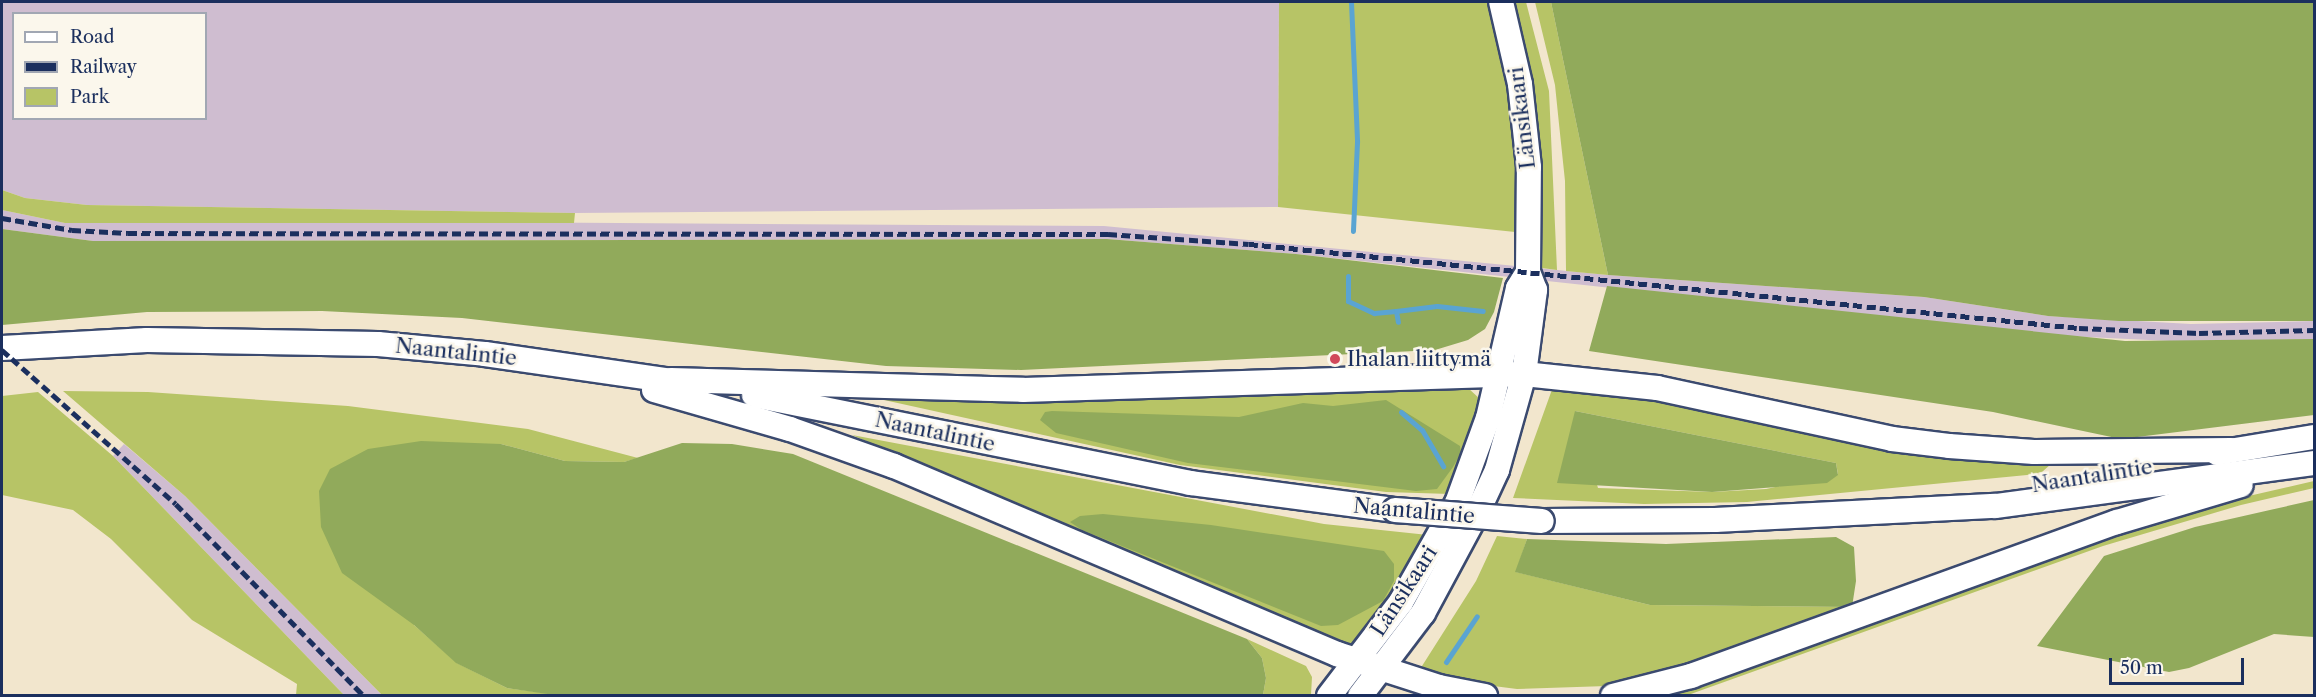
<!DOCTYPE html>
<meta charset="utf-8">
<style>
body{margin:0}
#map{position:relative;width:2316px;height:697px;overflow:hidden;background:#f2e6cd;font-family:"Libre Caslon Text",serif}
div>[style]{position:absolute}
.industrial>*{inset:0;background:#cfbdd0}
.green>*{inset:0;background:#b7c466}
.forest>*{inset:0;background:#91aa5b}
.stream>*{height:5px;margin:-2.5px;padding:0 2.5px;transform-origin:2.5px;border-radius:2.5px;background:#5aa4d2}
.roads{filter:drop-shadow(2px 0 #3b4a6f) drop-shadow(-2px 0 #3b4a6f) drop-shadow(0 2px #3b4a6f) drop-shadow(0 -2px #3b4a6f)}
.secondary>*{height:24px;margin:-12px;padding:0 12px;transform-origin:12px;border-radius:12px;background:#fff}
.rail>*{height:4.5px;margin-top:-2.25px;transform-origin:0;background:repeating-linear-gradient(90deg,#1b2f5e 0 9px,transparent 0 13.5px)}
.bridges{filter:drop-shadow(2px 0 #3b4a6f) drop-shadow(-2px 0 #3b4a6f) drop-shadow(0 2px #3b4a6f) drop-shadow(0 -2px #3b4a6f)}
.secondary-bridge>*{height:24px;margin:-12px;padding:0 12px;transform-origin:12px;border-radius:12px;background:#fff}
.dots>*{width:16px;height:16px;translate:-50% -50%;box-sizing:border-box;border:3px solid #fbf7ec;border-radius:50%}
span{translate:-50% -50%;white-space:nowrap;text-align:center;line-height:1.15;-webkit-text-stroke:5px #fbf7ec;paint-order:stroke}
.street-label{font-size:21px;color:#1b2f5e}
.poi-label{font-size:21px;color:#1b2f5e}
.left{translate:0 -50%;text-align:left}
.frame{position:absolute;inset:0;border:3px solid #1b2f5e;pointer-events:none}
.legend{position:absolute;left:12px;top:12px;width:195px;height:108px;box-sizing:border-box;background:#fbf7ec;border:2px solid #a1a7b3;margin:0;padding:8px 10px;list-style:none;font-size:18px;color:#1b2f5e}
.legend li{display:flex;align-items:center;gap:12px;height:30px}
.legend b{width:30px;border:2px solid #a1a7b3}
.scale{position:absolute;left:2109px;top:658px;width:135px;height:27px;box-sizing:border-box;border:3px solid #1b2f5e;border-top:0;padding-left:8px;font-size:18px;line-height:21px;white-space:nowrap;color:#1b2f5e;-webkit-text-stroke:4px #fbf7ec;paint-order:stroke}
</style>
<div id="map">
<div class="industrial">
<div style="clip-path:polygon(evenodd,2px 2px,1279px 2px,1278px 207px,575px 213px,87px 205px,25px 198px,2px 190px,2px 2px,14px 14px,206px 14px,206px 118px,14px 118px,14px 14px)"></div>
<div style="clip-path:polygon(2px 210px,65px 223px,294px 221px,1104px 226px,1608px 275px,1924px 297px,2048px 316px,2191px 324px,2314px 321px,2314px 339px,2190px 342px,2046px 335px,1296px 254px,1107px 239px,93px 241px,2px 229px)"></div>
<div style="clip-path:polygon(124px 444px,185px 496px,382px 695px,344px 695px,113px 456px)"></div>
</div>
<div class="green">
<div style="clip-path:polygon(1279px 2px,1491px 2px,1511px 90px,1518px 176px,1515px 232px,1278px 207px)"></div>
<div style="clip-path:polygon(1514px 2px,1526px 2px,1549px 91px,1557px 270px,1542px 268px,1543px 174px,1533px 94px)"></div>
<div style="clip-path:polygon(1535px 2px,1551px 2px,1608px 275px,1566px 271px,1565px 181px,1559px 124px,1555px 85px)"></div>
<div style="clip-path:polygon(2px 190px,25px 198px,87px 205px,575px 213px,574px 223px,65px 223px,2px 210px)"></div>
<div style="clip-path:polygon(evenodd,1554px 384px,2049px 462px,2051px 464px,2042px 472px,2027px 475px,1747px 502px,1644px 504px,1513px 498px,1554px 384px,1575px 411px,1836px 463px,1838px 474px,1766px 489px,1712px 492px,1598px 488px,1575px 411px)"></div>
<div style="clip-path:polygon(1466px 386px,1482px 401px,1450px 494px,1386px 492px,1180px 465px,884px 400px)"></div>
<div style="clip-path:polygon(63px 391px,148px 392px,348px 406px,528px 429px,638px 458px,624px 462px,565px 461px,501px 444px,414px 625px,457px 663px,507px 688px,561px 695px,382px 695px,185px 496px)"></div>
<div style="clip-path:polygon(38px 392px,113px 456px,344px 695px,296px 695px,297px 684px,192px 620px,111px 539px,73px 510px,2px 495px,2px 396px)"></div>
<div style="clip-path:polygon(852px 435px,1324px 524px,1428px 535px,1407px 578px,1352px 646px,1343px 646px)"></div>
<div style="clip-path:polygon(2314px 481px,2314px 488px,2241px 505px,2103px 546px,1688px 695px,1661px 696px,2098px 540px,2240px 498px)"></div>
<div style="clip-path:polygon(1497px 536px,1527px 539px,1516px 572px,1650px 605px,1852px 607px,1700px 664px,1607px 686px,1517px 689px,1470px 683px,1423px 671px,1422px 666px,1476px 581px)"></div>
<div style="clip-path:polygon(1247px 639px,1306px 666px,1312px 677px,1311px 695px,1263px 695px,1266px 678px,1262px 658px)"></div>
</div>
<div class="forest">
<div style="clip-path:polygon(1551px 2px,2314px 2px,2314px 321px,2119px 321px,2048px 316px,1924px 297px,1608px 275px)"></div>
<div style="clip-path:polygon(2px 229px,93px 241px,1107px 239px,1296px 254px,1503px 278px,1494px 312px,1485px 329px,1468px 340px,1435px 350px,1021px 370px,886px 366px,462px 318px,322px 311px,147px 312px,2px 325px)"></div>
<div style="clip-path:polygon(1607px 286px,2125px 341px,2314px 339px,2314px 415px,2121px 439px,1993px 412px,1589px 351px)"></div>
<div style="clip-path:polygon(1386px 400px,1460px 446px,1461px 453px,1453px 467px,1437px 489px,1416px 491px,1188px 463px,1056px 433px,1040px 420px,1045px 412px,1052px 411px,1239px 417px,1303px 403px,1333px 406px)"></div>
<div style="clip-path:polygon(1575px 411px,1836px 463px,1838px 475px,1827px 483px,1712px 492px,1557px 483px)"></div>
<div style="clip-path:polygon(421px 441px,501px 444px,565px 461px,624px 462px,682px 443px,732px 444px,793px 454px,1247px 639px,1262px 658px,1266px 678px,1263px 695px,561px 696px,507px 688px,456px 663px,414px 625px,342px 573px,321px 527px,319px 491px,330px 469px,368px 449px)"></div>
<div style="clip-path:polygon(2314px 500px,2314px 637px,2274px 634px,2189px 668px,2169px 672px,2037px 646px,2104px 556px,2195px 527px)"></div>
<div style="clip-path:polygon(1103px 514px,1211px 525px,1384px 551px,1394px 564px,1394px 581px,1383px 601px,1338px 625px,1321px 626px,1082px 530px,1070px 522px,1080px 516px)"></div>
<div style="clip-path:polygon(1836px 537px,1854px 547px,1856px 581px,1852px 607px,1650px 605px,1515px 572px,1527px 539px,1666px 544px)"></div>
</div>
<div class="stream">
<div style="left:1351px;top:2px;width:140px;rotate:87.5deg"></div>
<div style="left:1357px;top:142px;width:89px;rotate:92.6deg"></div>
<div style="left:1348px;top:276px;width:25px;rotate:90deg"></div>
<div style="left:1348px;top:301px;width:29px;rotate:25deg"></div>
<div style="left:1374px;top:313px;width:22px;rotate:-5deg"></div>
<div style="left:1396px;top:311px;width:11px;rotate:80deg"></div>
<div style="left:1396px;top:311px;width:41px;rotate:-7deg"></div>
<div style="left:1437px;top:306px;width:46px;rotate:6.2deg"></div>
<div style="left:1401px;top:412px;width:28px;rotate:41deg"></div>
<div style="left:1422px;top:430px;width:42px;rotate:59.7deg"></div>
<div style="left:1446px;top:662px;width:55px;rotate:-56deg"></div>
</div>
<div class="roads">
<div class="secondary">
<div style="left:2px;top:348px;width:145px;rotate:-3.2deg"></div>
<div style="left:147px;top:340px;width:231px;rotate:1deg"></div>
<div style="left:378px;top:344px;width:107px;rotate:5.3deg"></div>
<div style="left:485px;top:354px;width:204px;rotate:8.2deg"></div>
<div style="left:671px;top:380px;width:352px;rotate:1.6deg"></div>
<div style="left:1023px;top:390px;width:501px;rotate:-1.83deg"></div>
<div style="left:1524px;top:374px;width:134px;rotate:6deg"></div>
<div style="left:1657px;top:388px;width:240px;rotate:12.2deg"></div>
<div style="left:1892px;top:439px;width:57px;rotate:7deg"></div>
<div style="left:1949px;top:446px;width:85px;rotate:4deg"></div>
<div style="left:2034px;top:452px;width:197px;rotate:-0.6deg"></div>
<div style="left:654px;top:390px;width:141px;rotate:16deg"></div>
<div style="left:790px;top:429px;width:110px;rotate:19.6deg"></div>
<div style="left:894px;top:466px;width:481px;rotate:23deg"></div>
<div style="left:1337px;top:654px;width:107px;rotate:17.9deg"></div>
<div style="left:1439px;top:687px;width:47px;rotate:11.1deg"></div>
<div style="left:754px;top:395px;width:445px;rotate:11.4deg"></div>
<div style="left:1190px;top:483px;width:207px;rotate:7.5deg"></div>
<div style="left:2217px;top:453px;width:98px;rotate:-9.4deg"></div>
<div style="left:1542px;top:521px;width:173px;rotate:-0.3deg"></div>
<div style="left:1715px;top:520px;width:281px;rotate:-2.9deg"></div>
<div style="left:1996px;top:506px;width:321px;rotate:-7.7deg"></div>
<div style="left:1329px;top:696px;width:118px;rotate:-52.5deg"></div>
<div style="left:1401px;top:602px;width:114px;rotate:-60.5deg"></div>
<div style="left:1457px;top:503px;width:90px;rotate:-70deg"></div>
<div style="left:1488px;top:418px;width:133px;rotate:-77deg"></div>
<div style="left:1518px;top:288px;width:19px;rotate:-58deg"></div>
<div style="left:1360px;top:696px;width:104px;rotate:-52.8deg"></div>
<div style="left:1423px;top:613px;width:118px;rotate:-61.7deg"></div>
<div style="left:1479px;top:509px;width:43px;rotate:-65.2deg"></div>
<div style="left:1497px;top:470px;width:100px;rotate:-74.3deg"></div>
<div style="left:1524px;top:374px;width:85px;rotate:-82.5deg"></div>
<div style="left:1535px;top:290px;width:19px;rotate:-111deg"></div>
<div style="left:1528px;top:272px;width:105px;rotate:-89.5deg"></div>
<div style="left:1529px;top:167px;width:83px;rotate:-96.2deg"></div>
<div style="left:1520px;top:84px;width:84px;rotate:-103deg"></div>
<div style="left:1613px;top:696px;width:81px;rotate:-14.4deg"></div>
<div style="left:1691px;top:676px;width:453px;rotate:-19.9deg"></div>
<div style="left:2117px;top:522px;width:129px;rotate:-16.6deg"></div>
</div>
</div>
<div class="rail">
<div style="left:2px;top:218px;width:71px;rotate:9.7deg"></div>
<div style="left:72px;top:230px;width:56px;rotate:3.1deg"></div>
<div style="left:128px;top:233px;width:980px;rotate:0.06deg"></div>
<div style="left:1108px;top:234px;width:141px;rotate:4.1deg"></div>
<div style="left:1249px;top:244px;width:834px;rotate:5.78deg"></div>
<div style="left:2079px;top:328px;width:120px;rotate:2.4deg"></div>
<div style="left:2199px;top:333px;width:115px;rotate:-1.5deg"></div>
<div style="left:2px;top:350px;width:232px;rotate:41.5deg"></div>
<div style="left:176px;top:504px;width:269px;rotate:45.6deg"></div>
</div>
<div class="bridges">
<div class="secondary-bridge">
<div style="left:1395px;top:510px;width:147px;rotate:4.3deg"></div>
</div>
</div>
<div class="dots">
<div style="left:1335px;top:359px;background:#d1495b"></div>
</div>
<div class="street-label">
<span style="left:1522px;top:118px;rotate:-97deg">Länsikaari</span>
<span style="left:456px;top:352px;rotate:6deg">Naantalintie</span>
<span style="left:935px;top:432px;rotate:12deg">Naantalintie</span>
<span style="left:2092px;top:476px;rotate:-9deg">Naantalintie</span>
<span style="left:1414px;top:511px;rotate:5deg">Naantalintie</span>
<span style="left:1404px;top:591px;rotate:-57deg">Länsikaari</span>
</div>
<div class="poi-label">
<span class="left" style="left:1347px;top:359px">Ihalan liittymä</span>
</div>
<div class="frame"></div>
<ul class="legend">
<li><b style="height:8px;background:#fff"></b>Road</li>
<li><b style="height:8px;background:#1b2f5e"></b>Railway</li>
<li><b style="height:16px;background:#b7c466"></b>Park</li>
</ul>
<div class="scale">50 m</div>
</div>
